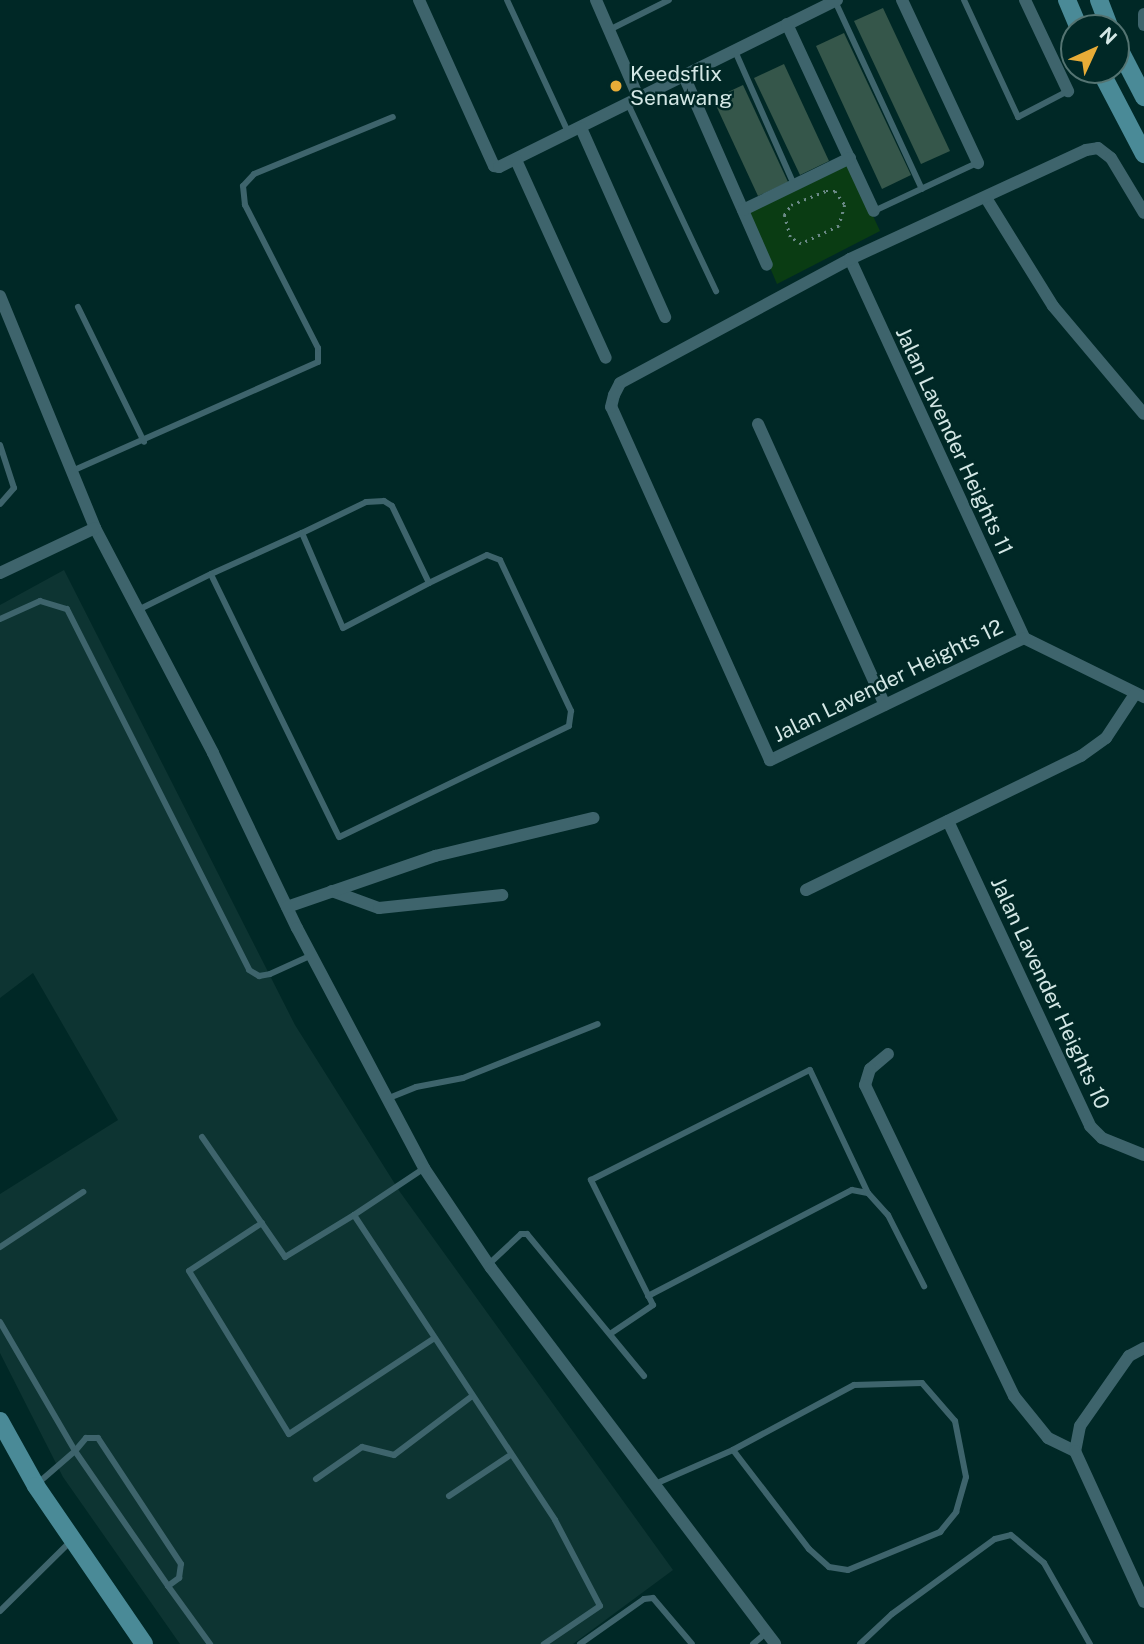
<!DOCTYPE html>
<style>
body{margin:0}
#map{position:relative;width:1144px;height:1644px;overflow:hidden;background:#002826;font-family:"Public Sans",sans-serif}
div>[style]{position:absolute}
.built>*{inset:0;background:#0d3432}
.green>*{inset:0;background:#0a3c13}
.building>*{inset:0;background:#35564a}
.path>*{height:2.5px;margin-top:-1.25px;transform-origin:0;background:repeating-linear-gradient(90deg,#6c8a88 0 2px,transparent 0 7px)}
.lane>*{height:6px;margin:-3px;padding:0 3px;transform-origin:3px;border-radius:3px;background:#3e646c}
.street>*{height:12px;margin:-6px;padding:0 6px;transform-origin:6px;border-radius:6px;background:#3e646c}
.secondary>*{height:18px;margin:-9px;padding:0 9px;transform-origin:9px;border-radius:9px;background:#4a8a97}
.dots>*{width:19px;height:19px;translate:-50% -50%;box-sizing:border-box;border:4px solid #002826;border-radius:50%}
span{translate:-50% -50%;white-space:nowrap;text-align:center;line-height:1.15;-webkit-text-stroke:5px #002826;paint-order:stroke}
.poi-label{font-size:21px;color:#d3e7e5}
.left{translate:0 -50%;text-align:left}
.street-label{font-size:21px;color:#d3e7e5}
.north{position:absolute;left:1060px;top:14px;width:70px;height:70px;box-sizing:border-box;background:#002826;border:2px solid #547472;border-radius:50%;rotate:45deg;font-size:19px;font-weight:700;line-height:28px;text-align:center;color:#d3e7e5}
.north::after{content:'';display:block;margin:auto;width:24px;height:32px;background:#e7ac37;clip-path:polygon(50% 0,100% 100%,50% 72%,0 100%)}
</style>
<div id="map">
<div class="built">
<div style="clip-path:polygon(64px 570px,295px 1025px,400px 1192px,673px 1570px,573px 1644px,180px 1644px,63px 1477px,0 1353px,0 1194px,118px 1120px,33px 973px,0 998px,0 605px)"></div>
</div>
<div class="green">
<div style="clip-path:polygon(848px 162px,880px 231px,777px 284px,746px 211px)"></div>
</div>
<div class="building">
<div style="clip-path:polygon(883px 8px,950px 151px,921px 164px,854px 21px)"></div>
<div style="clip-path:polygon(844px 33px,911px 175px,882px 189px,816px 46px)"></div>
<div style="clip-path:polygon(784px 64px,829px 161px,800px 175px,754px 78px)"></div>
<div style="clip-path:polygon(743px 85px,788px 182px,758px 196px,713px 99px)"></div>
</div>
<div class="path">
<div style="left:826px;top:191px;width:9px"></div>
<div style="left:835px;top:191px;width:17px;rotate:54deg"></div>
<div style="left:845px;top:205px;width:22px;rotate:106deg"></div>
<div style="left:839px;top:226px;width:42px;rotate:154.7deg"></div>
<div style="left:801px;top:244px;width:13px;rotate:-148deg"></div>
<div style="left:790px;top:237px;width:23px;rotate:-105deg"></div>
<div style="left:784px;top:215px;width:12px;rotate:-55deg"></div>
<div style="left:791px;top:205px;width:38px;rotate:-22deg"></div>
</div>
<div class="lane">
<div style="left:507px;top:0;width:148px;rotate:65.2deg"></div>
<div style="left:964px;top:0;width:129px;rotate:65.2deg"></div>
<div style="left:1018px;top:117px;width:56px;rotate:-27.5deg"></div>
<div style="left:835px;top:1px;width:207px;rotate:65.2deg"></div>
<div style="left:609px;top:30px;width:67px;rotate:-26.6deg"></div>
<div style="left:735px;top:51px;width:146px;rotate:66.2deg"></div>
<div style="left:628px;top:104px;width:207px;rotate:64.8deg"></div>
<div style="left:874px;top:211px;width:114px;rotate:-25deg"></div>
<div style="left:78px;top:307px;width:150px;rotate:63.9deg"></div>
<div style="left:0;top:445px;width:45px;rotate:72deg"></div>
<div style="left:14px;top:488px;width:21px;rotate:131deg"></div>
<div style="left:72px;top:471px;width:269px;rotate:-23.9deg"></div>
<div style="left:318px;top:362px;width:14px;rotate:-90deg"></div>
<div style="left:318px;top:348px;width:161px;rotate:-117deg"></div>
<div style="left:245px;top:205px;width:19px;rotate:-96deg"></div>
<div style="left:243px;top:186px;width:16px;rotate:-47deg"></div>
<div style="left:254px;top:174px;width:150px;rotate:-22.3deg"></div>
<div style="left:302px;top:533px;width:103px;rotate:66.7deg"></div>
<div style="left:343px;top:628px;width:97px;rotate:-27.6deg"></div>
<div style="left:138px;top:610px;width:81px;rotate:-26.3deg"></div>
<div style="left:211px;top:574px;width:100px;rotate:-24.3deg"></div>
<div style="left:302px;top:533px;width:71px;rotate:-25.8deg"></div>
<div style="left:366px;top:502px;width:18px;rotate:-3deg"></div>
<div style="left:384px;top:501px;width:9px;rotate:32deg"></div>
<div style="left:392px;top:506px;width:85px;rotate:64.3deg"></div>
<div style="left:429px;top:583px;width:64px;rotate:-25.8deg"></div>
<div style="left:487px;top:555px;width:14px;rotate:21deg"></div>
<div style="left:500px;top:560px;width:167px;rotate:64.8deg"></div>
<div style="left:571px;top:711px;width:15px;rotate:98deg"></div>
<div style="left:569px;top:726px;width:255px;rotate:154.2deg"></div>
<div style="left:339px;top:837px;width:292px;rotate:-116deg"></div>
<div style="left:0;top:619px;width:44px;rotate:-24.2deg"></div>
<div style="left:40px;top:601px;width:28px;rotate:17deg"></div>
<div style="left:67px;top:609px;width:404px;rotate:63.2deg"></div>
<div style="left:249px;top:970px;width:12px;rotate:31deg"></div>
<div style="left:259px;top:976px;width:11px;rotate:-10deg"></div>
<div style="left:270px;top:974px;width:46px;rotate:-24.3deg"></div>
<div style="left:389px;top:1098px;width:29px;rotate:-22deg"></div>
<div style="left:416px;top:1087px;width:48px;rotate:-10.8deg"></div>
<div style="left:463px;top:1078px;width:145px;rotate:-21.8deg"></div>
<div style="left:202px;top:1137px;width:146px;rotate:55.3deg"></div>
<div style="left:285px;top:1257px;width:81px;rotate:-31.3deg"></div>
<div style="left:423px;top:1169px;width:83px;rotate:146.3deg"></div>
<div style="left:354px;top:1215px;width:365px;rotate:56.6deg"></div>
<div style="left:555px;top:1520px;width:97px;rotate:62.4deg"></div>
<div style="left:600px;top:1606px;width:68px;rotate:145.8deg"></div>
<div style="left:262px;top:1223px;width:87px;rotate:146.7deg"></div>
<div style="left:189px;top:1271px;width:191px;rotate:58.5deg"></div>
<div style="left:289px;top:1434px;width:173px;rotate:-33.4deg"></div>
<div style="left:0;top:1247px;width:100px;rotate:-33.5deg"></div>
<div style="left:490px;top:1263px;width:42px;rotate:-43.1deg"></div>
<div style="left:521px;top:1234px;width:6px"></div>
<div style="left:527px;top:1234px;width:184px;rotate:50.5deg"></div>
<div style="left:648px;top:1296px;width:230px;rotate:-27.5deg"></div>
<div style="left:852px;top:1190px;width:16px;rotate:11deg"></div>
<div style="left:868px;top:1193px;width:30px;rotate:48deg"></div>
<div style="left:888px;top:1215px;width:80px;rotate:63.1deg"></div>
<div style="left:0;top:1322px;width:149px;rotate:59.8deg"></div>
<div style="left:75px;top:1451px;width:50px;rotate:139deg"></div>
<div style="left:610px;top:1334px;width:52px;rotate:-34deg"></div>
<div style="left:653px;top:1305px;width:140px;rotate:-116.4deg"></div>
<div style="left:591px;top:1180px;width:245px;rotate:-26.7deg"></div>
<div style="left:810px;top:1070px;width:136px;rotate:64.8deg"></div>
<div style="left:316px;top:1479px;width:56px;rotate:-34.8deg"></div>
<div style="left:362px;top:1447px;width:33px;rotate:14deg"></div>
<div style="left:394px;top:1455px;width:96px;rotate:-37deg"></div>
<div style="left:655px;top:1484px;width:85px;rotate:-23.6deg"></div>
<div style="left:733px;top:1450px;width:125px;rotate:52.5deg"></div>
<div style="left:809px;top:1549px;width:27px;rotate:42deg"></div>
<div style="left:829px;top:1567px;width:19px;rotate:9deg"></div>
<div style="left:848px;top:1570px;width:100px;rotate:-22.4deg"></div>
<div style="left:940px;top:1532px;width:26px;rotate:-51deg"></div>
<div style="left:956px;top:1512px;width:36px;rotate:-74deg"></div>
<div style="left:966px;top:1477px;width:57px;rotate:-101.1deg"></div>
<div style="left:955px;top:1421px;width:50px;rotate:-131deg"></div>
<div style="left:922px;top:1383px;width:68px;rotate:178.3deg"></div>
<div style="left:854px;top:1385px;width:137px;rotate:151.8deg"></div>
<div style="left:449px;top:1496px;width:72px;rotate:-33.7deg"></div>
<div style="left:168px;top:1586px;width:14px;rotate:-36deg"></div>
<div style="left:179px;top:1578px;width:14px;rotate:-82deg"></div>
<div style="left:181px;top:1564px;width:151px;rotate:-123.4deg"></div>
<div style="left:98px;top:1438px;width:12px;rotate:180deg"></div>
<div style="left:86px;top:1438px;width:17px;rotate:130deg"></div>
<div style="left:75px;top:1451px;width:164px;rotate:55.4deg"></div>
<div style="left:168px;top:1586px;width:72px;rotate:54.1deg"></div>
<div style="left:0;top:1611px;width:98px;rotate:-44.6deg"></div>
<div style="left:580px;top:1644px;width:78px;rotate:-35.1deg"></div>
<div style="left:644px;top:1599px;width:9px;rotate:-6deg"></div>
<div style="left:653px;top:1598px;width:60px;rotate:49.7deg"></div>
<div style="left:753px;top:1644px;width:17px;rotate:-40deg"></div>
<div style="left:860px;top:1644px;width:44px;rotate:-43.2deg"></div>
<div style="left:892px;top:1614px;width:127px;rotate:-36.1deg"></div>
<div style="left:995px;top:1539px;width:16px;rotate:-14deg"></div>
<div style="left:1011px;top:1535px;width:43px;rotate:40.3deg"></div>
<div style="left:1044px;top:1563px;width:93px;rotate:60.4deg"></div>
</div>
<div class="street">
<div style="left:419px;top:0;width:182px;rotate:65.7deg"></div>
<div style="left:494px;top:166px;width:5px;rotate:11deg"></div>
<div style="left:499px;top:167px;width:377px;rotate:-26.3deg"></div>
<div style="left:596px;top:0;width:108px;rotate:66.5deg"></div>
<div style="left:902px;top:0;width:180px;rotate:65deg"></div>
<div style="left:1025px;top:0;width:101px;rotate:64.7deg"></div>
<div style="left:1144px;top:14px;width:11px;rotate:90deg"></div>
<div style="left:787px;top:24px;width:206px;rotate:65.1deg"></div>
<div style="left:684px;top:76px;width:206px;rotate:66.3deg"></div>
<div style="left:581px;top:128px;width:207px;rotate:66deg"></div>
<div style="left:516px;top:160px;width:217px;rotate:65.6deg"></div>
<div style="left:986px;top:198px;width:127px;rotate:58.2deg"></div>
<div style="left:1053px;top:306px;width:141px;rotate:49.9deg"></div>
<div style="left:743px;top:210px;width:119px;rotate:-25.9deg"></div>
<div style="left:850px;top:259px;width:417px;rotate:65.3deg"></div>
<div style="left:0;top:296px;width:251px;rotate:67.7deg"></div>
<div style="left:95px;top:528px;width:254px;rotate:62.3deg"></div>
<div style="left:213px;top:753px;width:194px;rotate:64.4deg"></div>
<div style="left:297px;top:928px;width:272px;rotate:62.1deg"></div>
<div style="left:424px;top:1168px;width:120px;rotate:56.2deg"></div>
<div style="left:491px;top:1268px;width:471px;rotate:52.9deg"></div>
<div style="left:758px;top:424px;width:308px;rotate:65.7deg"></div>
<div style="left:0;top:573px;width:105px;rotate:-25.3deg"></div>
<div style="left:1024px;top:638px;width:282px;rotate:154.3deg"></div>
<div style="left:770px;top:760px;width:387px;rotate:-114.2deg"></div>
<div style="left:611px;top:407px;width:12px;rotate:-76deg"></div>
<div style="left:614px;top:395px;width:13px;rotate:-63deg"></div>
<div style="left:620px;top:383px;width:261px;rotate:-28.3deg"></div>
<div style="left:850px;top:259px;width:260px;rotate:-24.8deg"></div>
<div style="left:1086px;top:150px;width:12px;rotate:-9deg"></div>
<div style="left:1098px;top:148px;width:16px;rotate:38deg"></div>
<div style="left:1111px;top:158px;width:64px;rotate:59deg"></div>
<div style="left:1024px;top:638px;width:134px;rotate:26.2deg"></div>
<div style="left:948px;top:821px;width:336px;rotate:65deg"></div>
<div style="left:1090px;top:1126px;width:17px;rotate:45deg"></div>
<div style="left:1102px;top:1138px;width:45px;rotate:22deg"></div>
<div style="left:806px;top:890px;width:306px;rotate:-26deg"></div>
<div style="left:1081px;top:756px;width:31px;rotate:-36deg"></div>
<div style="left:1106px;top:738px;width:53px;rotate:-56.6deg"></div>
<div style="left:332px;top:891px;width:50px;rotate:19.9deg"></div>
<div style="left:379px;top:908px;width:124px;rotate:-6deg"></div>
<div style="left:287px;top:907px;width:157px;rotate:-19deg"></div>
<div style="left:435px;top:856px;width:163px;rotate:-13.5deg"></div>
<div style="left:888px;top:1054px;width:23px;rotate:140deg"></div>
<div style="left:870px;top:1069px;width:17px;rotate:107deg"></div>
<div style="left:865px;top:1085px;width:345px;rotate:64.4deg"></div>
<div style="left:1014px;top:1396px;width:54px;rotate:51deg"></div>
<div style="left:1048px;top:1438px;width:30px;rotate:26deg"></div>
<div style="left:1144px;top:1348px;width:17px;rotate:152deg"></div>
<div style="left:1129px;top:1356px;width:85px;rotate:125deg"></div>
<div style="left:1080px;top:1426px;width:25px;rotate:101deg"></div>
<div style="left:1075px;top:1451px;width:166px;rotate:65.4deg"></div>
</div>
<div class="secondary">
<div style="left:1067px;top:0;width:30px;rotate:67deg"></div>
<div style="left:1099px;top:0;width:30px;rotate:69deg"></div>
<div style="left:1116px;top:43px;width:61px;rotate:62.6deg"></div>
<div style="left:1100px;top:70px;width:95px;rotate:62.4deg"></div>
<div style="left:0;top:1421px;width:74px;rotate:61deg"></div>
<div style="left:36px;top:1486px;width:191px;rotate:55.6deg"></div>
</div>
<div class="dots">
<div style="left:616px;top:86px;background:#e7ac37"></div>
</div>
<div class="poi-label">
<span class="left" style="left:630px;top:86px">Keedsflix<br>Senawang</span>
</div>
<div class="street-label">
<span style="left:954px;top:441px;rotate:65deg">Jalan Lavender Heights 11</span>
<span style="left:888px;top:681px;rotate:-26deg">Jalan Lavender Heights 12</span>
<span style="left:1050px;top:993px;rotate:65deg">Jalan Lavender Heights 10</span>
</div>
<div class="north">N</div>
</div>
